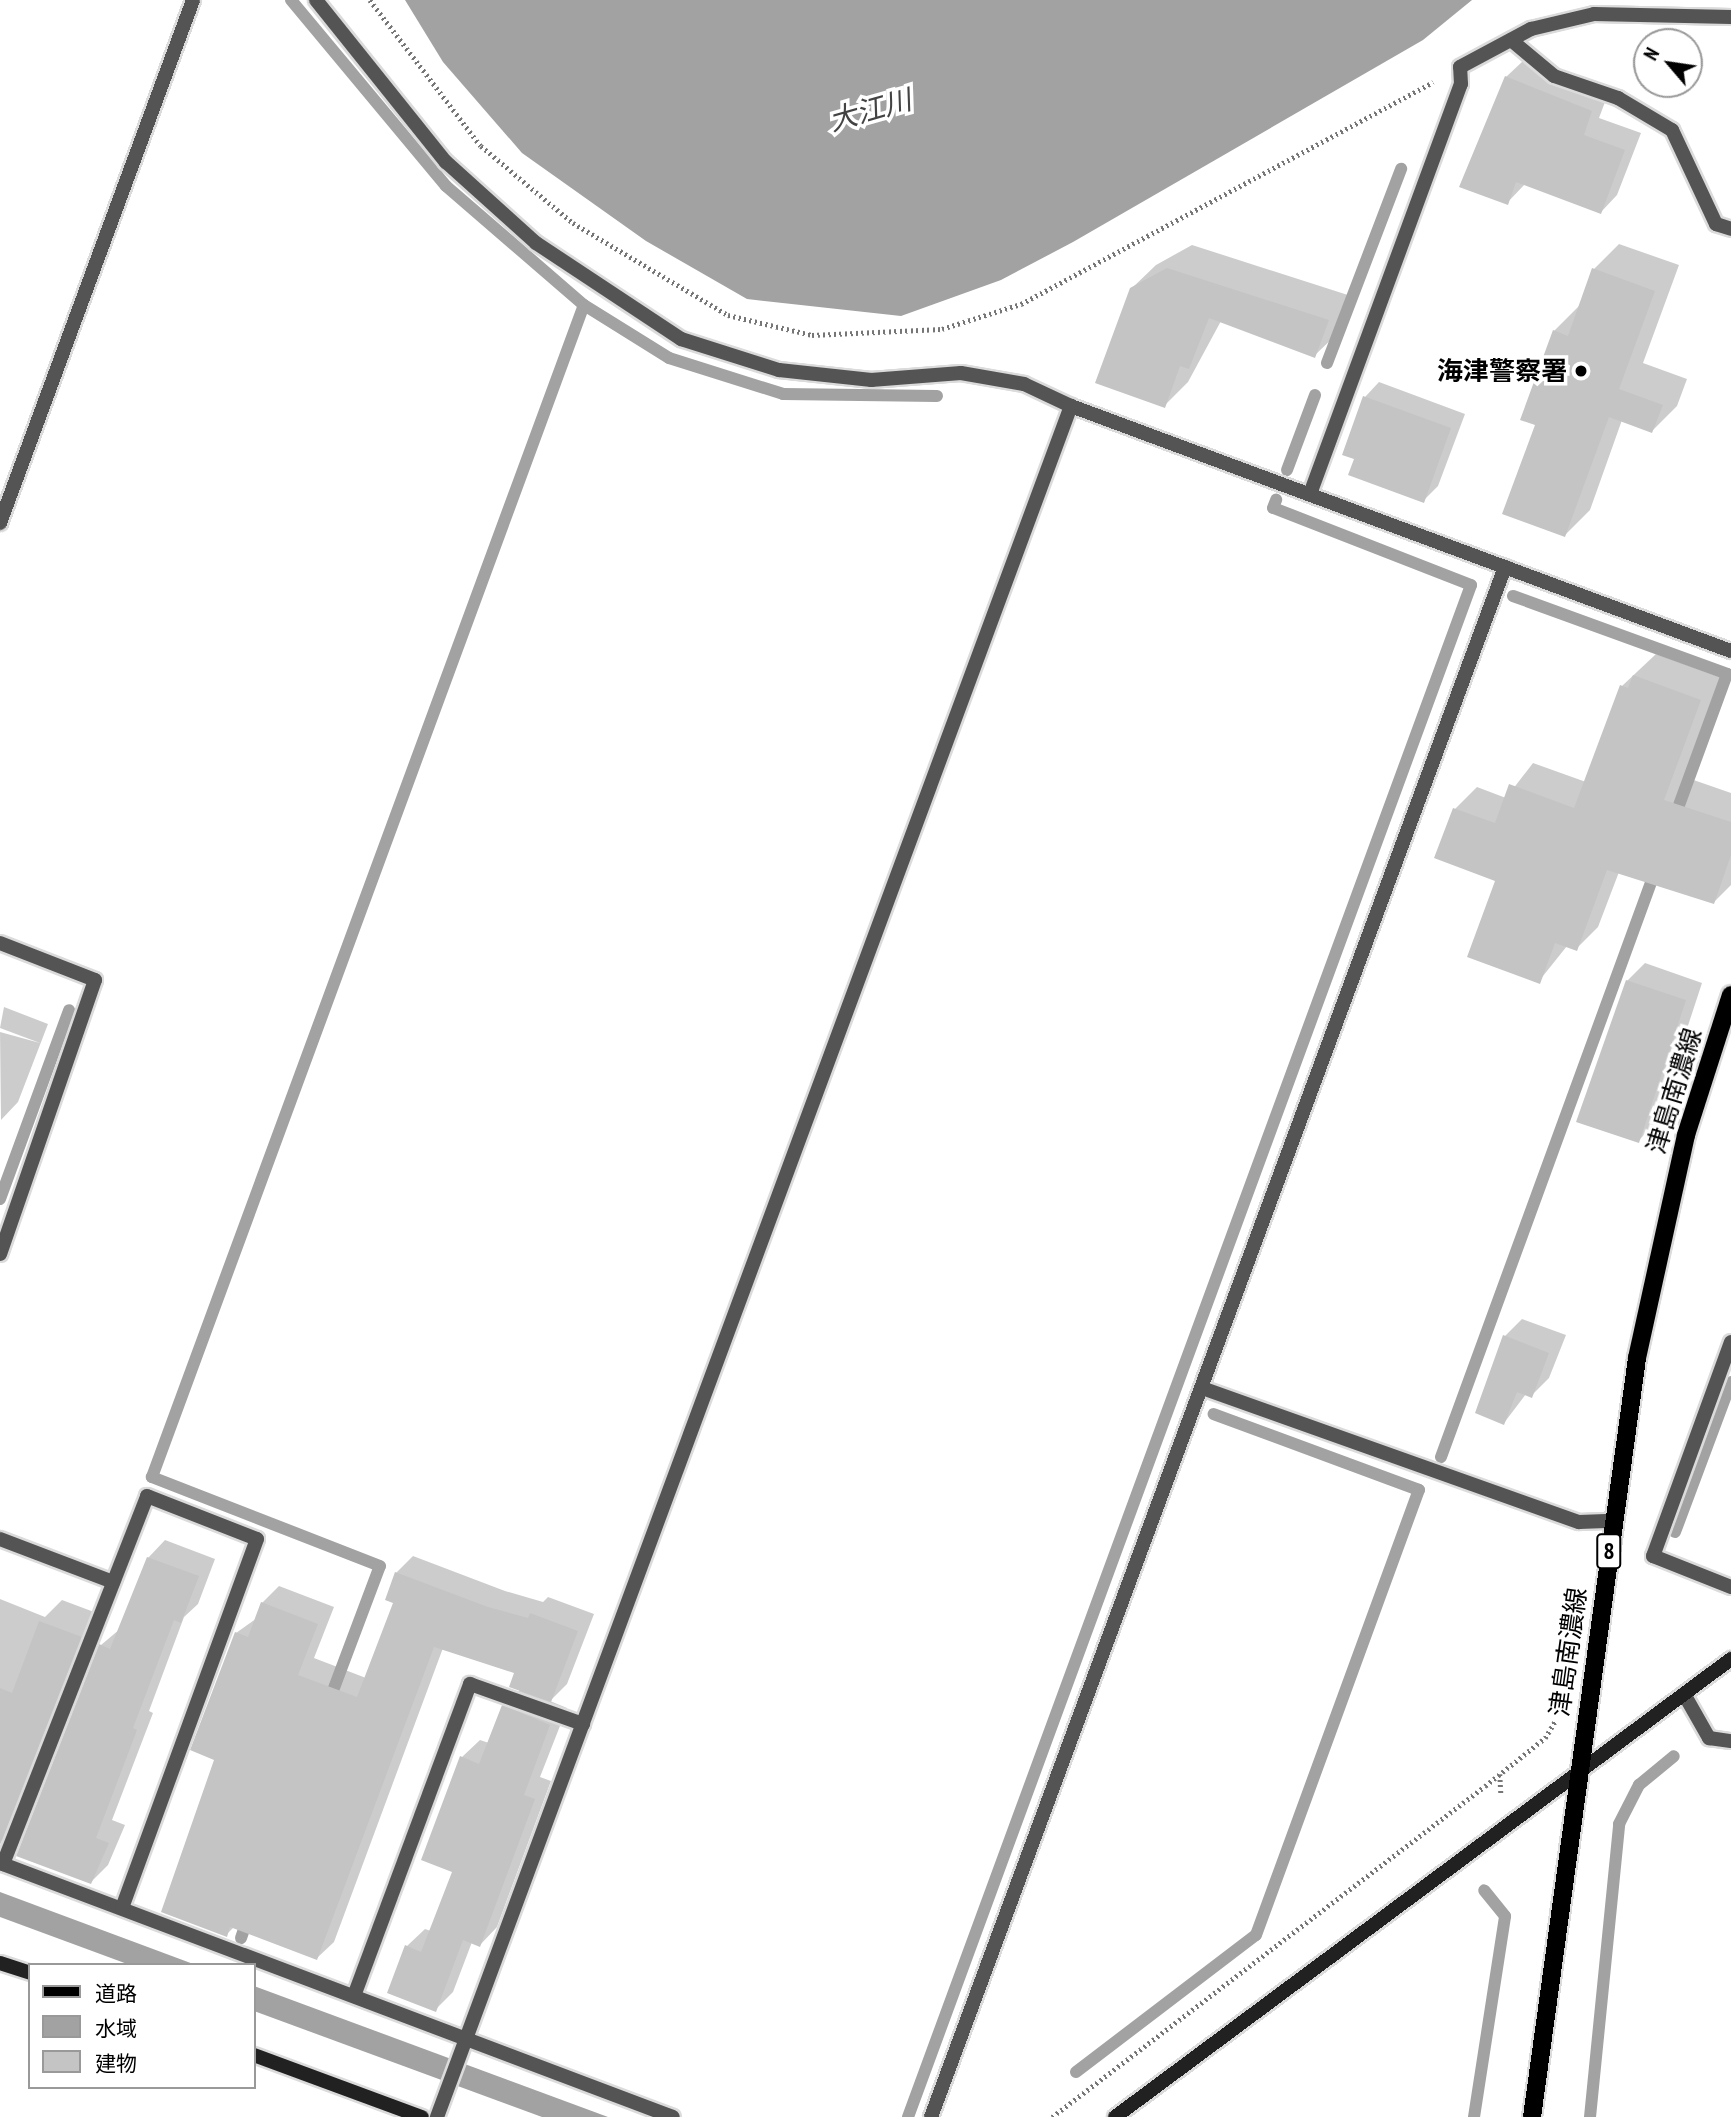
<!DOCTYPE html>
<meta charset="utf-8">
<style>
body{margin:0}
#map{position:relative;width:1731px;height:2117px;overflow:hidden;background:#fff;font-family:"PT Sans Narrow","Noto Sans JP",sans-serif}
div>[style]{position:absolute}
.water>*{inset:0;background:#a2a2a2}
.shadow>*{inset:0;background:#0003}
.stream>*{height:12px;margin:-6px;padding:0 6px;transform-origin:6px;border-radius:6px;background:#a2a2a2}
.building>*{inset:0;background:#c4c4c4}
.path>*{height:4.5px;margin-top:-2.25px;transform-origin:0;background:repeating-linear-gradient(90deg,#767676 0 2px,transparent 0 5.5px)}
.roads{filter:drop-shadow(2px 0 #dbdbdb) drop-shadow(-2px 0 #dbdbdb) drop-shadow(0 2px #dbdbdb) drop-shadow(0 -2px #dbdbdb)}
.lane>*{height:14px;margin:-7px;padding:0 7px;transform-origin:7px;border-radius:7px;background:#545454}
.street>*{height:14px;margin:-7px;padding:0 7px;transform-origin:7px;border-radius:7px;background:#545454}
.secondary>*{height:14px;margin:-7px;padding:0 7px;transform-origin:7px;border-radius:7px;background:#212121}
.primary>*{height:18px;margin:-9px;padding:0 9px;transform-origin:9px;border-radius:9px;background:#000}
.dots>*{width:19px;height:19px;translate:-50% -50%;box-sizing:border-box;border:4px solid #fff;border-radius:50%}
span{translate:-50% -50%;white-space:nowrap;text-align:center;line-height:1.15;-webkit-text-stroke:7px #fff;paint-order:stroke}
.shield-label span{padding:2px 5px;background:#fff;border:2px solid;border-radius:5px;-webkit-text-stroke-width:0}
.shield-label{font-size:24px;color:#000;font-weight:700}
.poi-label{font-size:26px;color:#000;font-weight:700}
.right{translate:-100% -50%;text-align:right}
.street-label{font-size:26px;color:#000}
.water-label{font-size:28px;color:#434343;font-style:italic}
.legend{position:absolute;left:28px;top:1963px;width:228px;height:126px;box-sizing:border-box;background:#fff;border:2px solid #999;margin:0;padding:9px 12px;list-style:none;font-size:21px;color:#000}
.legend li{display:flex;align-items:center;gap:14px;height:35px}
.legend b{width:35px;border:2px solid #999}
.north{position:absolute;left:1633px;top:28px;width:70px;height:70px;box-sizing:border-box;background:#fff;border:2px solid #999;border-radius:50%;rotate:299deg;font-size:19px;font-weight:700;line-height:28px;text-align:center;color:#000}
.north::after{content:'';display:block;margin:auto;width:24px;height:32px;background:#000;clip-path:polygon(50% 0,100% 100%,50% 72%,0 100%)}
</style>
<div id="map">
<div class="water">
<div style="clip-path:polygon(405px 0,1472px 0,1423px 40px,1073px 242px,1001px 280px,901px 316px,747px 299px,646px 241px,522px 153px,443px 62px)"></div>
<div style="clip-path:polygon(0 1892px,196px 1965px,130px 1965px,0 1917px)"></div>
<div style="clip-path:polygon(254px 1986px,608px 2117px,542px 2117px,254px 2011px)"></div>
</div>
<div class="shadow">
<div style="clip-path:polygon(1523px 61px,1608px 94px,1599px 118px,1641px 133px,1617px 195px,1601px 212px,1525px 184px,1507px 203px,1506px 77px)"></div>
<div style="clip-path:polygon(1619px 244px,1679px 265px,1643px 363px,1687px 379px,1677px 406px,1652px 431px,1622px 420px,1590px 510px,1565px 535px,1537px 424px,1554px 331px,1579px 306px,1594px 269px)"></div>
<div style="clip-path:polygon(1192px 245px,1351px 296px,1338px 333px,1314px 356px,1221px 321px,1188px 382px,1164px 406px,1131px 289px,1156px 265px)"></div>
<div style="clip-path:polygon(1379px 382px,1465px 414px,1438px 486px,1423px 501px,1356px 458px,1365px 397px)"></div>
<div style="clip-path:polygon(1656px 654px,1722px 678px,1685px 777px,1731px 793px,1731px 885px,1714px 902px,1619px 872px,1598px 927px,1576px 949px,1567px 946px,1539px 981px,1497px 879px,1455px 809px,1477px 787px,1506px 798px,1533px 763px,1586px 782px,1622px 686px)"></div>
<div style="clip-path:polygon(1645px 963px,1702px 983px,1656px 1123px,1638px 1141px,1627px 981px)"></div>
<div style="clip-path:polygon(4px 1007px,48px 1024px,18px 1102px,1px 1120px,0 1032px,40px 1043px,0 1028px)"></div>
<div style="clip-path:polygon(1522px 1319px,1566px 1335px,1549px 1378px,1531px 1396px,1526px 1394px,1504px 1423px,1505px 1336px)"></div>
<div style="clip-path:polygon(165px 1540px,215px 1559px,198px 1604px,184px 1617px,149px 1711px,153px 1713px,112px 1820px,125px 1825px,108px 1865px,91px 1882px,101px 1645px,120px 1629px,148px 1558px)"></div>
<div style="clip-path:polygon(413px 1556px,505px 1591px,543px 1602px,548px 1597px,594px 1614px,567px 1684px,550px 1701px,567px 1708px,540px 1777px,551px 1781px,497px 1927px,480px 1945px,472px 1942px,453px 1992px,435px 2010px,407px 1946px,425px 1929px,431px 1931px,454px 1871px,462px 1757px,480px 1740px,489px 1743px,503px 1706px,520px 1690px,516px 1672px,443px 1648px,334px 1942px,317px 1958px,234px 1927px,226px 1935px,217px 1759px,236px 1633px,257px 1618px,262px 1603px,279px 1586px,334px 1607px,314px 1658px,366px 1678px,395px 1602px,396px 1573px)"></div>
<div style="clip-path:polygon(0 1599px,45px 1617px,62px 1600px,102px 1615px,22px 1821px,0 1843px)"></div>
</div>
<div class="stream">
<div style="left:291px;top:0;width:242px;rotate:50.2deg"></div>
<div style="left:446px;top:186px;width:182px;rotate:40.8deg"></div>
<div style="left:1327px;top:363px;width:208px;rotate:-69.1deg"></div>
<div style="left:1287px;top:470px;width:80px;rotate:-69.5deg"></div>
<div style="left:1513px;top:596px;width:228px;rotate:20deg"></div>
<div style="left:1727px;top:674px;width:154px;rotate:110.1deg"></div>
<div style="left:0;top:1199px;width:201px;rotate:-69.9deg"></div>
<div style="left:1441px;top:1457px;width:626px;rotate:-69.92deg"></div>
<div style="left:1675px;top:1532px;width:160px;rotate:-69.5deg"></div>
<div style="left:328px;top:1704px;width:147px;rotate:-69.4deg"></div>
<div style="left:380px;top:1566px;width:245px;rotate:-158.7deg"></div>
<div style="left:152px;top:1477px;width:1249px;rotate:-69.77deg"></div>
<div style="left:584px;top:305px;width:100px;rotate:31.9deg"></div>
<div style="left:669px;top:358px;width:120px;rotate:17.5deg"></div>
<div style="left:783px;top:394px;width:154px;rotate:0.7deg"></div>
<div style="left:241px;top:1938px;width:21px;rotate:-71deg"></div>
<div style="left:1076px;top:2072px;width:226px;rotate:-37.3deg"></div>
<div style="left:1256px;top:1935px;width:474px;rotate:-69.9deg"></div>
<div style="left:1419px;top:1490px;width:219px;rotate:-159.7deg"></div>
<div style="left:908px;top:2117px;width:1632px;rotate:-69.82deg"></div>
<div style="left:1471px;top:585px;width:212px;rotate:-158.7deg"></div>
<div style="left:1273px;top:508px;width:9px;rotate:-69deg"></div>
<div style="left:1474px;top:2117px;width:203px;rotate:-81.2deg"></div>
<div style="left:1505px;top:1916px;width:33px;rotate:-129deg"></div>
<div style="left:1590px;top:2117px;width:294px;rotate:-84.3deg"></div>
<div style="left:1619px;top:1824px;width:44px;rotate:-62.9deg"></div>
<div style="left:1639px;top:1785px;width:45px;rotate:-39.6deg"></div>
</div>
<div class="building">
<div style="clip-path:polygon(1505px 76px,1592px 111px,1584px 135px,1625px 150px,1601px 214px,1516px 182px,1508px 205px,1459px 187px)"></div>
<div style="clip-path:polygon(1167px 268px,1329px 320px,1315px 358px,1209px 318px,1189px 369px,1180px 366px,1165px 408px,1095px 383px,1130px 288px)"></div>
<div style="clip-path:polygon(1592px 268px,1655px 291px,1619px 389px,1663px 405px,1652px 433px,1609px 417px,1565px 537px,1502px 514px,1535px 425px,1520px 420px,1553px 330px,1568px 336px)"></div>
<div style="clip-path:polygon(1363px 396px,1451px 428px,1424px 503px,1348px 475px,1354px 459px,1342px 455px)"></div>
<div style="clip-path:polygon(1633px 675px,1701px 700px,1664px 800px,1731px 822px,1731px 855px,1714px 904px,1607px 870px,1577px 951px,1555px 943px,1540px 984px,1467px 957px,1495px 881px,1434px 858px,1453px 808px,1495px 823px,1509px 784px,1574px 808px,1620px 685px,1628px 688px)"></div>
<div style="clip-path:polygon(1626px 980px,1686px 1000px,1639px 1143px,1576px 1122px)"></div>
<div style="clip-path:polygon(1503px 1335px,1549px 1353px,1532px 1398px,1517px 1392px,1504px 1425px,1475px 1413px)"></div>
<div style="clip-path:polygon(147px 1557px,199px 1576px,181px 1623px,174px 1620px,133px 1728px,137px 1730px,96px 1838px,109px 1843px,91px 1884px,16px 1856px,99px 1644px,110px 1649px)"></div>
<div style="clip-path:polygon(395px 1572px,488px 1607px,528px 1618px,530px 1613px,578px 1631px,551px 1702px,509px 1687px,514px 1673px,434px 1647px,317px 1960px,230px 1927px,227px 1937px,161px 1912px,214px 1760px,190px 1750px,235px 1632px,248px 1637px,261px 1602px,318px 1624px,298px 1675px,357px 1697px,393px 1603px,385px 1600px)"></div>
<div style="clip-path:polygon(39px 1621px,82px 1637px,0 1845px,0 1688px,12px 1693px)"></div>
<div style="clip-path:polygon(502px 1705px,550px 1725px,524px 1795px,535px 1799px,480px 1947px,463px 1940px,436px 2012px,387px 1993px,405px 1945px,421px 1952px,452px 1872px,421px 1860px,460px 1756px,479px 1764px)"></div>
</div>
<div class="path">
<div style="left:370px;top:0;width:183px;rotate:52.8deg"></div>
<div style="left:481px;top:146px;width:120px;rotate:39.9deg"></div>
<div style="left:573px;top:223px;width:180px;rotate:30.7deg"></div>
<div style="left:728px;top:315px;width:86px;rotate:13.4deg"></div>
<div style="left:812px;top:335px;width:130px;rotate:-2.6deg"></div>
<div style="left:942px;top:329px;width:83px;rotate:-17.6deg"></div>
<div style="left:1021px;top:304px;width:468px;rotate:-28.3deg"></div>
<div style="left:1500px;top:1774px;width:21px;rotate:87deg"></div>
<div style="left:1052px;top:2117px;width:545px;rotate:-37.4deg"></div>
<div style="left:1485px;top:1786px;width:77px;rotate:-38.7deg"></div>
<div style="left:1545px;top:1738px;width:21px;rotate:-59deg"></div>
</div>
<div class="roads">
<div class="lane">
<div style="left:1511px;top:40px;width:56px;rotate:39.9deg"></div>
<div style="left:1554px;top:76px;width:68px;rotate:19deg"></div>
<div style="left:1618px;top:98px;width:63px;rotate:30.7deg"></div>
<div style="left:1672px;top:130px;width:104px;rotate:64.9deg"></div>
<div style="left:1716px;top:224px;width:16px;rotate:18deg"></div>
</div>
<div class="street">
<div style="left:316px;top:0;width:208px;rotate:51.3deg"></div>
<div style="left:446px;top:162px;width:121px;rotate:42deg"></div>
<div style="left:536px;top:243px;width:174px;rotate:33.5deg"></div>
<div style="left:681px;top:339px;width:103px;rotate:17.6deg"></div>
<div style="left:779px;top:370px;width:93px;rotate:6.2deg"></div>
<div style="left:871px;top:380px;width:90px;rotate:-4.4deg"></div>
<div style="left:961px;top:373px;width:64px;rotate:9.9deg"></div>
<div style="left:1024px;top:384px;width:52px;rotate:25.1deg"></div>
<div style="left:1310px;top:494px;width:437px;rotate:-69.8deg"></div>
<div style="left:1461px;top:84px;width:17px;rotate:-93deg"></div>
<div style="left:1460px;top:67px;width:81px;rotate:-28.2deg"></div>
<div style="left:1531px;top:29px;width:65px;rotate:-13.4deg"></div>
<div style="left:1594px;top:14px;width:137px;rotate:1.3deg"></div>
<div style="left:0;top:523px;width:557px;rotate:-69.74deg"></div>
<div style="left:0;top:943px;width:102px;rotate:21.3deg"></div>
<div style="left:95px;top:980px;width:290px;rotate:109.1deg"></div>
<div style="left:1731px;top:1342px;width:228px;rotate:110deg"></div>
<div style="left:1653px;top:1556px;width:84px;rotate:21.7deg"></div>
<div style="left:1202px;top:1388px;width:400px;rotate:19.6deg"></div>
<div style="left:1579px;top:1522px;width:34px;rotate:-2deg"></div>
<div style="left:0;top:1539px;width:121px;rotate:20.8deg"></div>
<div style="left:1684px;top:1694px;width:51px;rotate:60.4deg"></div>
<div style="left:1709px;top:1738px;width:22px;rotate:8deg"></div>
<div style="left:0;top:1863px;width:719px;rotate:20.68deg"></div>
<div style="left:3px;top:1864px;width:395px;rotate:-68.6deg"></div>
<div style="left:147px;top:1496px;width:118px;rotate:21.4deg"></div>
<div style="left:257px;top:1539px;width:393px;rotate:110.1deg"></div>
<div style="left:354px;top:1996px;width:333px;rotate:-69.6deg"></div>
<div style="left:470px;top:1684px;width:120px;rotate:19.5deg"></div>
<div style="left:437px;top:2117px;width:1825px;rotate:-69.67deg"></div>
<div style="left:1071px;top:406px;width:704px;rotate:20.37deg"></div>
<div style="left:931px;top:2117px;width:1653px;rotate:-69.68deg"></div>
</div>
<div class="secondary">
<div style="left:0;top:1963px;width:32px;rotate:18deg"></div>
<div style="left:254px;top:2055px;width:179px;rotate:20.3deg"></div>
<div style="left:1115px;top:2117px;width:768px;rotate:-36.63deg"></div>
</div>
<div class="primary">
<div style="left:1532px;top:2117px;width:766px;rotate:-82.12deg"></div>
<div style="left:1637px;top:1358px;width:228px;rotate:-77.6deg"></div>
<div style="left:1686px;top:1135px;width:147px;rotate:-72.2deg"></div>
</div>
</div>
<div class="dots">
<div style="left:1581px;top:371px;background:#000"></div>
</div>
<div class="shield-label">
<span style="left:1609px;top:1551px">8</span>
</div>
<div class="poi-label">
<span class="right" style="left:1567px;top:371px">海津警察署</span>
</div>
<div class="street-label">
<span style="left:1674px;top:1091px;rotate:-73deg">津島南濃線</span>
<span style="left:1568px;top:1652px;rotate:-82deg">津島南濃線</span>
</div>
<div class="water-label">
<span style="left:870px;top:110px;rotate:-16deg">大江川</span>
</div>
<ul class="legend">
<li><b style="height:9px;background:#000"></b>道路</li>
<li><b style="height:19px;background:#a2a2a2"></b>水域</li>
<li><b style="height:19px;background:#c4c4c4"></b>建物</li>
</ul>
<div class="north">N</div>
</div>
